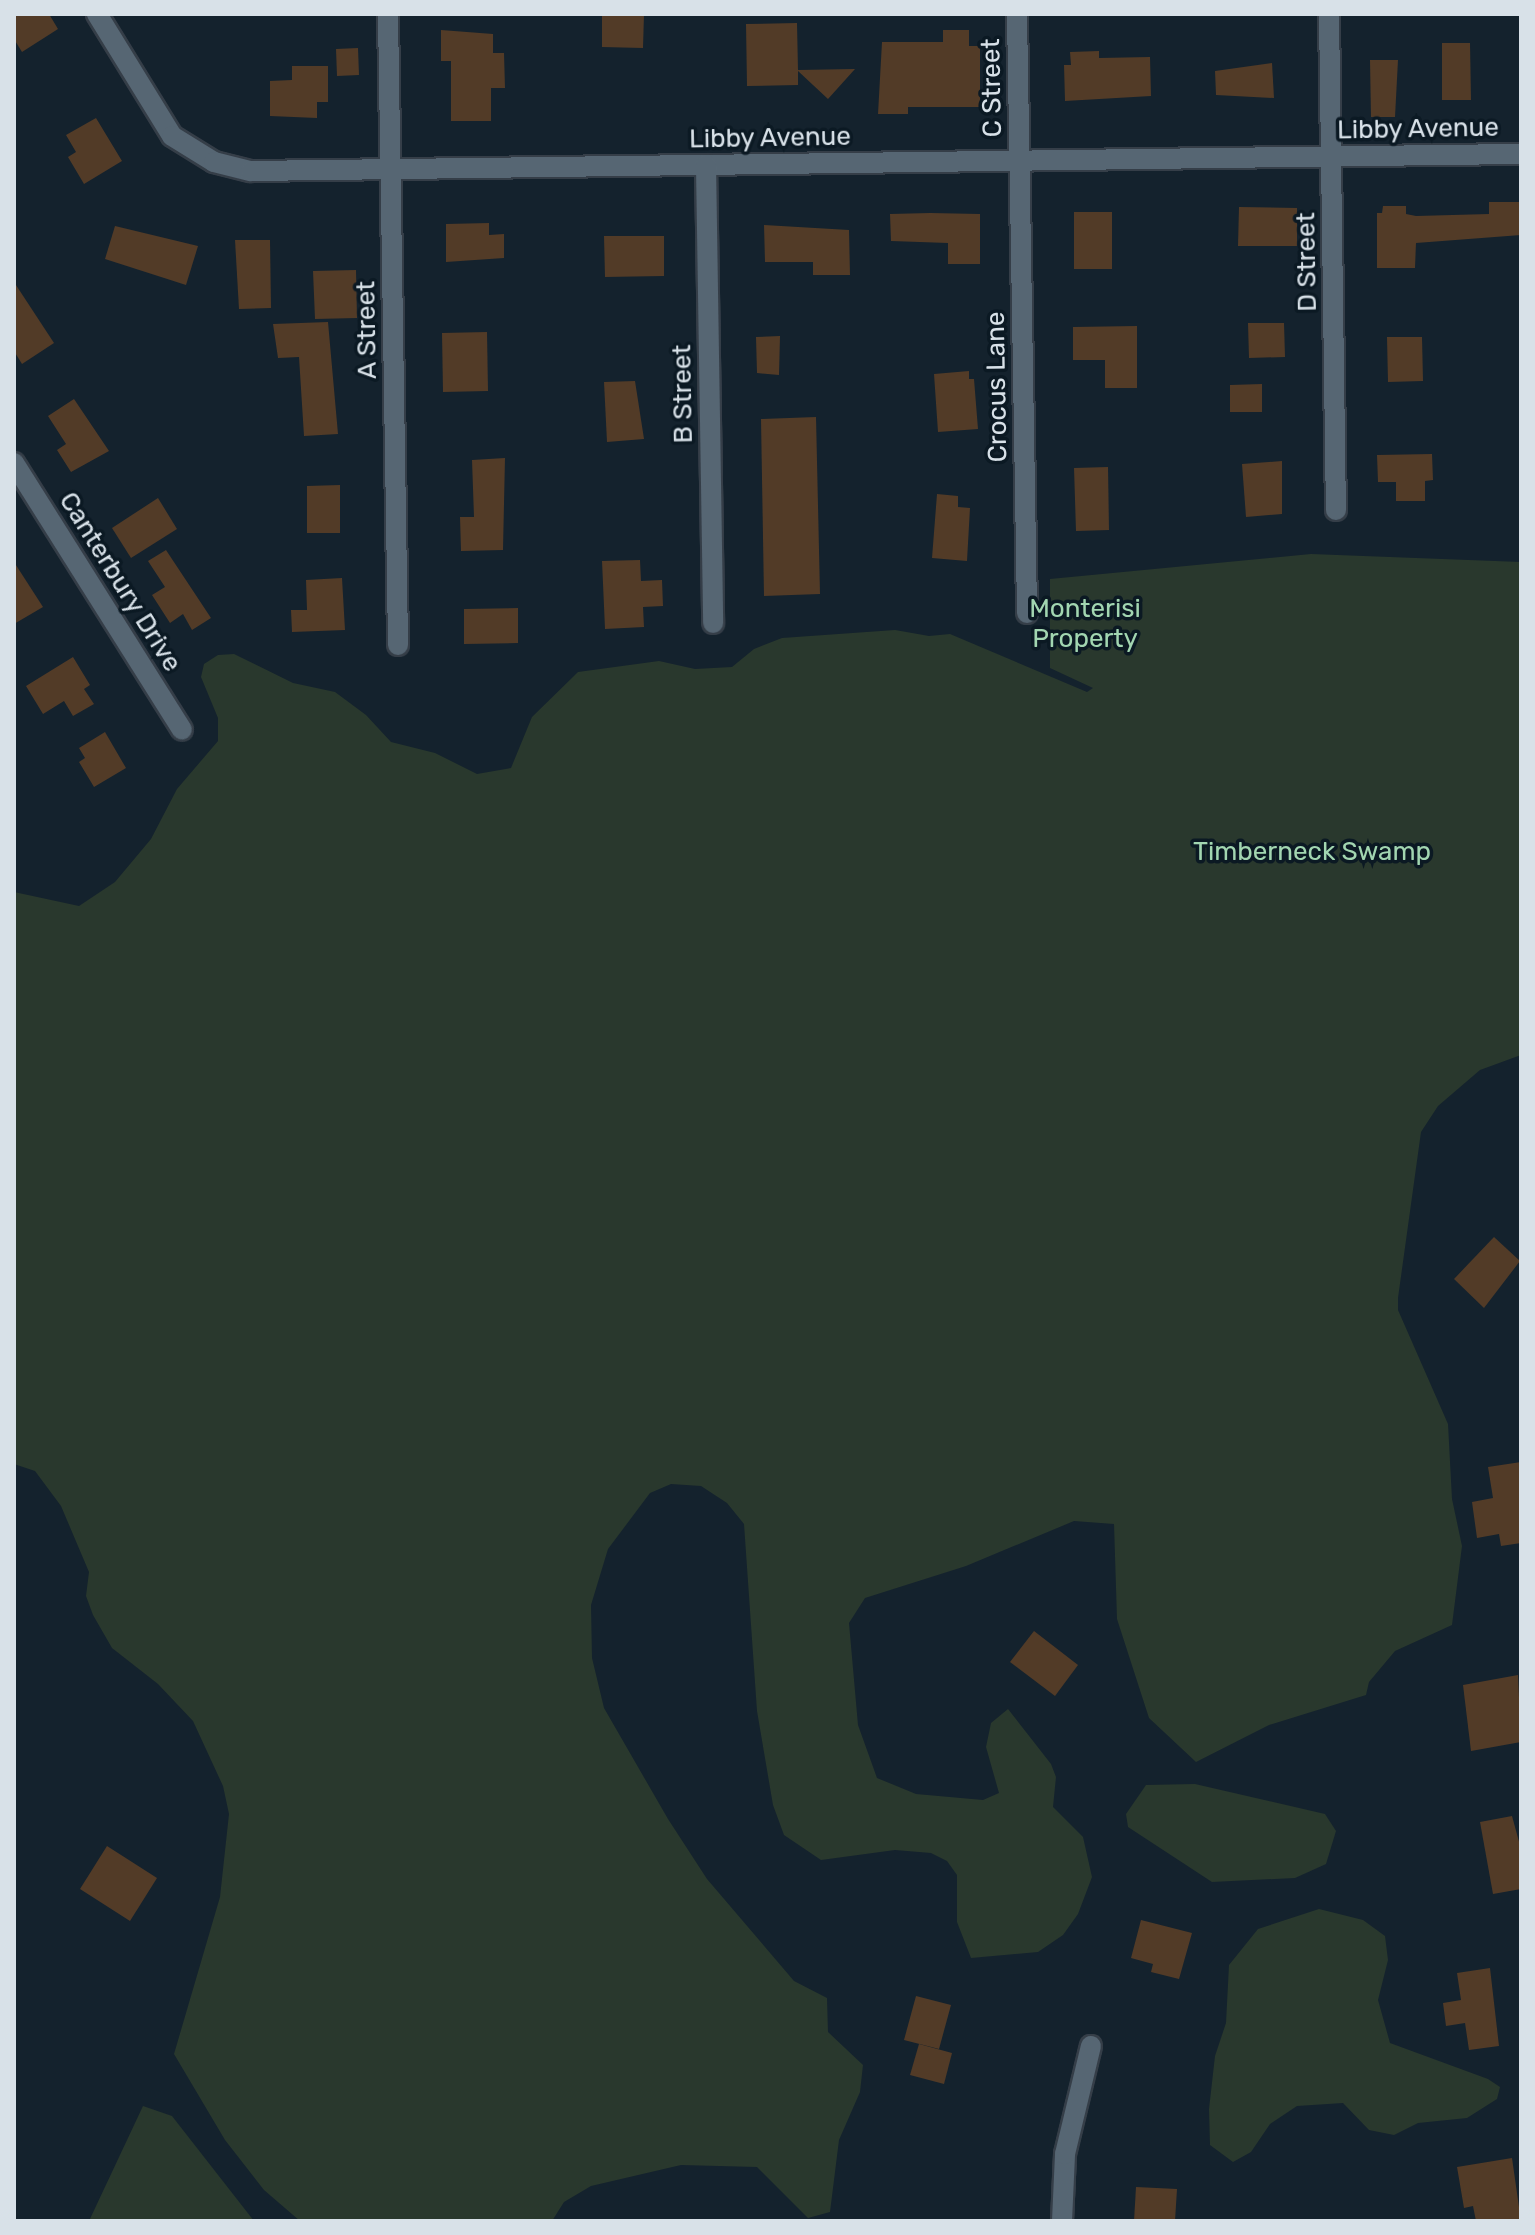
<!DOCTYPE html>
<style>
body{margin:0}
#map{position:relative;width:1535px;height:2235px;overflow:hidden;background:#14222d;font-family:Rubik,sans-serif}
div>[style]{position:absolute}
.green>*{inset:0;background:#29382d}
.building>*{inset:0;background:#523b27}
.roads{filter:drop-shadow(2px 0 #353e48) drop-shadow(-2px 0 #353e48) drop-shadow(0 2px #353e48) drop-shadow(0 -2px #353e48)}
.minor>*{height:20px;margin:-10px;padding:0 10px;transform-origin:10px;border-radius:10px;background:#566673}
span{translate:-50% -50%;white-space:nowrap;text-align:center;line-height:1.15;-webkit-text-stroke:7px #0b1923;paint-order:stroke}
.street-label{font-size:26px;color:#d8e1e8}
.park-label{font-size:26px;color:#a2d6b1}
.frame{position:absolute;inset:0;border:16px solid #d8e1e8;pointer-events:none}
</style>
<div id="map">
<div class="green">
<div style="clip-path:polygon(1311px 554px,1521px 562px,1521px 1055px,1480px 1070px,1438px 1106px,1421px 1132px,1398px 1298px,1398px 1310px,1448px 1424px,1452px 1499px,1462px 1546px,1452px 1625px,1395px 1651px,1369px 1682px,1366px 1695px,1269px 1725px,1196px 1762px,1149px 1718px,1117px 1619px,1114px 1524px,1074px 1521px,966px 1566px,865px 1598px,849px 1623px,858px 1725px,877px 1778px,916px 1794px,983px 1800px,999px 1793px,986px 1747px,991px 1723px,1008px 1709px,1051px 1764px,1056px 1777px,1053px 1807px,1083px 1837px,1092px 1877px,1078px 1914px,1063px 1935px,1038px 1952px,971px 1958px,957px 1922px,957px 1875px,947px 1861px,931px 1853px,895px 1850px,821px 1860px,784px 1835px,773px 1805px,757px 1711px,744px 1524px,727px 1503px,701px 1486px,671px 1484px,650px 1493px,608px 1549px,591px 1605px,592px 1658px,604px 1708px,668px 1819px,707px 1879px,794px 1981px,827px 1998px,828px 2032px,863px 2065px,860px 2092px,839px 2140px,830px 2212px,808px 2218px,757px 2167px,681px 2165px,591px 2186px,564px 2202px,552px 2221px,300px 2221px,264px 2190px,225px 2140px,174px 2054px,220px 1897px,229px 1814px,223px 1786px,193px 1721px,158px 1684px,112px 1648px,93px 1615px,86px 1596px,89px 1572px,61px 1506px,35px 1471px,14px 1464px,14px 892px,79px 906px,115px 882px,151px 839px,177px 789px,218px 741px,218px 718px,201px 677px,204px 664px,218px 655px,234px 654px,293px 683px,335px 692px,366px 715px,391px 742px,435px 753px,477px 774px,511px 768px,532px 717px,578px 672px,659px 661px,695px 669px,732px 667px,754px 649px,782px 638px,895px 630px,929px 636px,950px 634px,1087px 692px,1093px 688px,1050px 668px,1050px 579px)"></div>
<div style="clip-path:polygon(1195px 1784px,1325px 1814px,1336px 1831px,1326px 1864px,1295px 1878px,1212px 1882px,1128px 1827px,1126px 1814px,1146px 1785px)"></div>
<div style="clip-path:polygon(1319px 1909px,1363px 1920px,1385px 1936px,1388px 1960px,1378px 2000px,1390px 2043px,1488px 2079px,1500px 2087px,1497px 2099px,1467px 2118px,1418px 2123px,1394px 2135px,1369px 2130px,1343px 2103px,1297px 2106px,1270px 2124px,1251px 2152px,1233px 2162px,1210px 2145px,1209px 2109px,1215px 2056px,1226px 2023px,1229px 1965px,1258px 1929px)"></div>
<div style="clip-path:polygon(143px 2106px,172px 2116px,254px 2221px,89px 2221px)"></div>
</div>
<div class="building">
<div style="clip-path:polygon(14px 14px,49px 14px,58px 29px,22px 52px,14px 39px)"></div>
<div style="clip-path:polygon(602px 14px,644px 14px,643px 48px,602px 47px)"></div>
<div style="clip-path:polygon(797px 23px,798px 70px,855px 69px,828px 99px,798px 71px,798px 85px,747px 86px,746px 24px)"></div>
<div style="clip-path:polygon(441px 30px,493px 34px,493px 53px,504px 53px,505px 88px,491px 88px,491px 121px,451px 121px,451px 61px,441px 61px)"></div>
<div style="clip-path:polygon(943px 30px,969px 30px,969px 46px,980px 46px,980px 107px,908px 107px,908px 114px,878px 114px,882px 42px,943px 42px)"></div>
<div style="clip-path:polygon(1442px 43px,1470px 43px,1471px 100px,1442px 100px)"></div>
<div style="clip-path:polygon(358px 48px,359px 75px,337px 76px,336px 49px)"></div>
<div style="clip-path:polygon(1099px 51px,1099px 58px,1150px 57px,1151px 96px,1065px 101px,1064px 65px,1071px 65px,1070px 52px)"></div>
<div style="clip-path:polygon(1370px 60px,1398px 60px,1395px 117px,1371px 117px)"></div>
<div style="clip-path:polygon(1272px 63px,1274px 98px,1216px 95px,1215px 71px)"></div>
<div style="clip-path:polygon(292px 66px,328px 66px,328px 102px,317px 102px,317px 118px,270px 116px,270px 81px,292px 80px)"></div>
<div style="clip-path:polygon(96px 118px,122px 161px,84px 184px,68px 157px,76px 152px,66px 135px)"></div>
<div style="clip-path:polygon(1489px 202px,1521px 202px,1521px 235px,1416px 243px,1415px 268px,1377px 268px,1377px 213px,1382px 213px,1383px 206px,1406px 206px,1406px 214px,1416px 216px,1489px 214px)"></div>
<div style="clip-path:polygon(1239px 207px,1297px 208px,1297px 246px,1238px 246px)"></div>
<div style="clip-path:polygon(1074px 212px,1112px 212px,1112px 269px,1074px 269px)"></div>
<div style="clip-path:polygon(930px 213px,980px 214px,980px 264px,948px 264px,948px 243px,891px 241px,890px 214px)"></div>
<div style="clip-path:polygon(489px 223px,489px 235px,504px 234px,504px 258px,446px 262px,446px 224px)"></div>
<div style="clip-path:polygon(764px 225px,849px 230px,850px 275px,813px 275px,813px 262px,765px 262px)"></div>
<div style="clip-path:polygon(115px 226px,198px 246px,186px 285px,105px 259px)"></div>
<div style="clip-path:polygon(604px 236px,664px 236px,664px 276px,605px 277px)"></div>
<div style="clip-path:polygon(235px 240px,270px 240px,271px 308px,239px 309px)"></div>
<div style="clip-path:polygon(356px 270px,357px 318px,315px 319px,313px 271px)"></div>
<div style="clip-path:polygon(14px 282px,54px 343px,22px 364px,14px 351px)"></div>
<div style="clip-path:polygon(328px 322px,338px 434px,304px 436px,299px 357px,278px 358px,273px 324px)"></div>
<div style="clip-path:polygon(1248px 323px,1284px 323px,1285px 357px,1249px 358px)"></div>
<div style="clip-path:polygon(1137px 326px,1137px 388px,1105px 388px,1105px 360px,1073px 360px,1073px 327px)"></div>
<div style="clip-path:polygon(487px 332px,488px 391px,443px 392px,442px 333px)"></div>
<div style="clip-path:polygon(780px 336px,779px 375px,757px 373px,756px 337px)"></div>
<div style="clip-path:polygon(1387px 337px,1422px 337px,1423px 381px,1388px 382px)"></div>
<div style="clip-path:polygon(969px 371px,969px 379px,974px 379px,978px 429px,938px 432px,934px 374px)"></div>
<div style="clip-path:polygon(635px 381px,644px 439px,607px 442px,604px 382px)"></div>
<div style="clip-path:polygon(1262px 384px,1262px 412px,1230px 412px,1230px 385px)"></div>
<div style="clip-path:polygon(74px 399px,109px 451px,71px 472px,57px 450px,66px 444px,48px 416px)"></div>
<div style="clip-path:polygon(816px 417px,820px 594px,764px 596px,761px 419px)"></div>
<div style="clip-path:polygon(1432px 454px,1433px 480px,1425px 481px,1425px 501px,1396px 501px,1396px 482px,1378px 482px,1377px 455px)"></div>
<div style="clip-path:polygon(505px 458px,503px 550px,461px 551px,460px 517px,474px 517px,472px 460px)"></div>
<div style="clip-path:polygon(1282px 461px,1282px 514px,1246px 517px,1242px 464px)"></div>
<div style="clip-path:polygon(1108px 467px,1109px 530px,1076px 531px,1074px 468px)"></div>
<div style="clip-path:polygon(340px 485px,340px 533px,307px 533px,307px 486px)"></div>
<div style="clip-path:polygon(937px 494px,958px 496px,958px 507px,970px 508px,967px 561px,932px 558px)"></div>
<div style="clip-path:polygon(158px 498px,177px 529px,131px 558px,112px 528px)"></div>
<div style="clip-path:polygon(166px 550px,211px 618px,192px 630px,183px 614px,170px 623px,152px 595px,165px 587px,148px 561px)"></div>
<div style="clip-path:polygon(640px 560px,641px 581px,662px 580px,663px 606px,643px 607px,644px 627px,605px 629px,602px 561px)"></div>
<div style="clip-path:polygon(14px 562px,43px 607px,14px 624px)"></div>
<div style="clip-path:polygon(342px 578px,345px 630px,292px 632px,291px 610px,307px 610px,306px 580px)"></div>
<div style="clip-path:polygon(518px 608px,518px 643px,464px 644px,464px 609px)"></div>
<div style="clip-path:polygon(73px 657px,90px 685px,84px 689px,94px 704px,73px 716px,64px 701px,43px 714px,26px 686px)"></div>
<div style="clip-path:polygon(105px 732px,126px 768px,94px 787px,79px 762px,85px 758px,79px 748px)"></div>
<div style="clip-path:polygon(1494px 1237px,1520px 1261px,1484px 1308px,1454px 1279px)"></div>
<div style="clip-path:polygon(1521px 1462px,1521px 1543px,1501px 1546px,1499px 1534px,1477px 1538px,1472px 1502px,1493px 1498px,1488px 1467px)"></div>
<div style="clip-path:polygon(1034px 1631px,1078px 1665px,1055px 1696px,1010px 1662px)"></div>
<div style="clip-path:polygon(1518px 1675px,1521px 1742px,1471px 1751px,1463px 1685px)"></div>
<div style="clip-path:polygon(1512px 1816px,1521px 1849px,1521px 1889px,1493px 1894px,1480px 1822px)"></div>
<div style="clip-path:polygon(107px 1846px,157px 1878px,130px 1921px,80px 1889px)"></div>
<div style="clip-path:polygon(1141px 1920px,1192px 1933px,1179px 1979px,1151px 1972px,1153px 1964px,1131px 1958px)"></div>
<div style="clip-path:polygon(1490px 1968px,1499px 2046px,1469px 2050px,1465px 2023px,1446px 2026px,1443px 2003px,1461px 2000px,1457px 1973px)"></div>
<div style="clip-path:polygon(916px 1996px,951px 2005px,939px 2049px,904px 2040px)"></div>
<div style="clip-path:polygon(919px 2044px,952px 2053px,944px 2084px,910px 2075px)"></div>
<div style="clip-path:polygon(1512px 2158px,1521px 2221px,1476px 2221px,1473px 2206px,1464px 2208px,1457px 2167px)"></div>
<div style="clip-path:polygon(1136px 2187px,1177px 2189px,1175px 2221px,1134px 2221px)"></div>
</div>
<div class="roads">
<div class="minor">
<div style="left:97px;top:14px;width:143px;rotate:58.4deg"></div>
<div style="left:172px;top:136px;width:49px;rotate:31.8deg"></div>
<div style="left:214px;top:162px;width:38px;rotate:14deg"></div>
<div style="left:251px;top:171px;width:1270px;rotate:-0.77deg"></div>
<div style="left:388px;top:14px;width:631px;rotate:89.09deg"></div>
<div style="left:1017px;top:14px;width:599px;rotate:89.04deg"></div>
<div style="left:1329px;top:14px;width:496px;rotate:89.2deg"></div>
<div style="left:706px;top:165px;width:458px;rotate:89.1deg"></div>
<div style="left:14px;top:463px;width:315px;rotate:57.8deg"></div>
<div style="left:1062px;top:2221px;width:67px;rotate:-87.4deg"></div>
<div style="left:1065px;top:2154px;width:111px;rotate:-76.5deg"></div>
</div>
</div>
<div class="street-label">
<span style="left:992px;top:88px;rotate:-91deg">C Street</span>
<span style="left:1418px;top:129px;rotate:-1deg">Libby Avenue</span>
<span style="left:770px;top:138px;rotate:-1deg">Libby Avenue</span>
<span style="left:1307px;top:262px;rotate:-91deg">D Street</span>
<span style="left:367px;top:330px;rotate:-91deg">A Street</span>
<span style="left:997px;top:387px;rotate:-91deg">Crocus Lane</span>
<span style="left:683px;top:394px;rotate:-91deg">B Street</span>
<span style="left:120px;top:582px;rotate:58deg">Canterbury Drive</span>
</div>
<div class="park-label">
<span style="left:1085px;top:624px">Monterisi<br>Property</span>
<span style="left:1312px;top:852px">Timberneck Swamp</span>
</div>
<div class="frame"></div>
</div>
